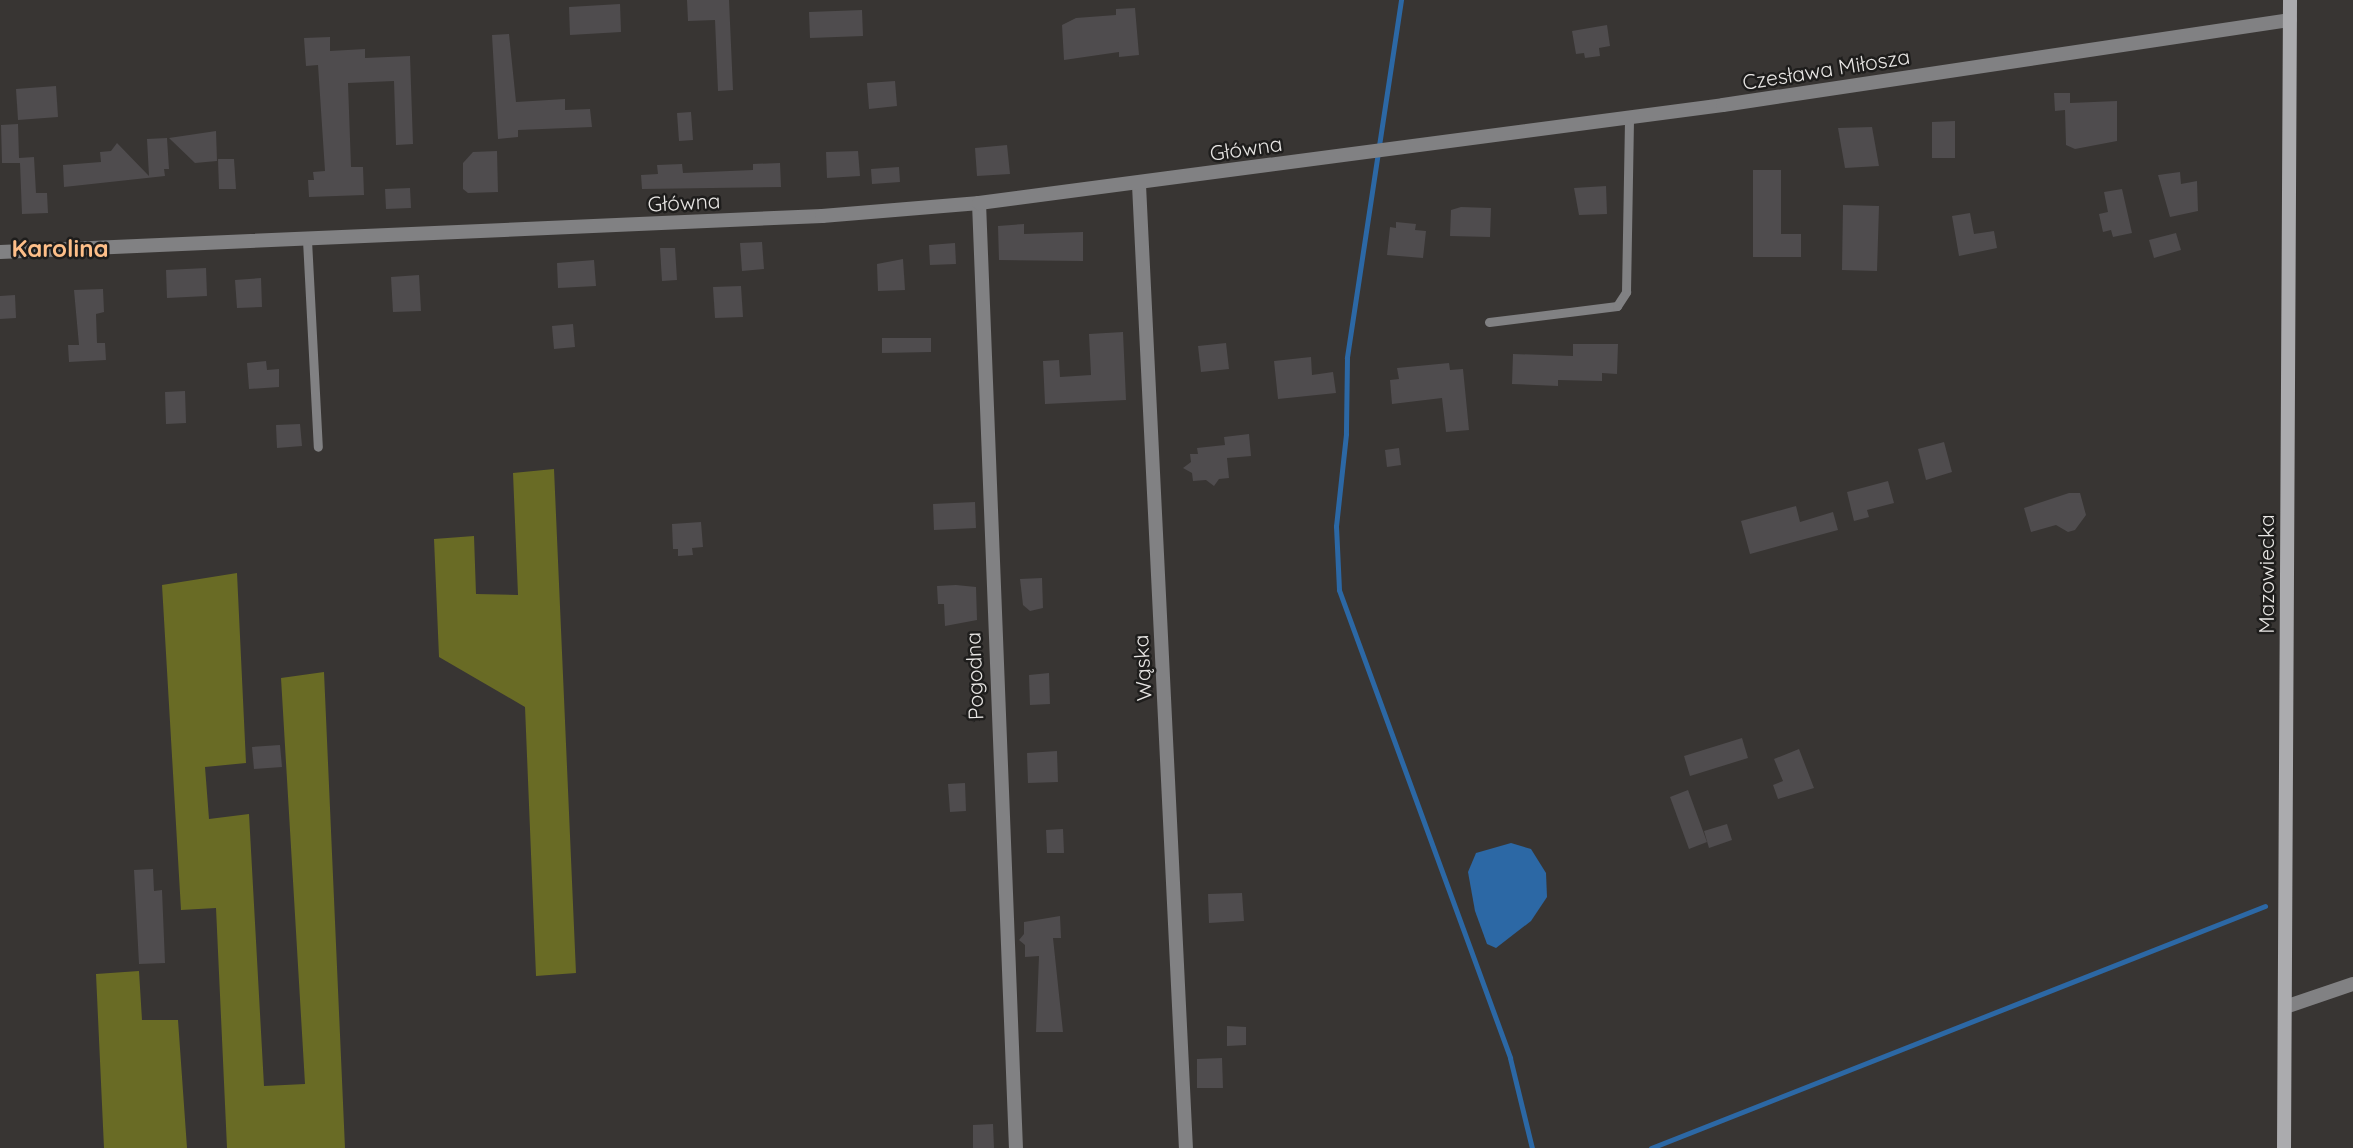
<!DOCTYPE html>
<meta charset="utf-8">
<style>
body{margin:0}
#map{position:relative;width:2353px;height:1148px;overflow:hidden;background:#383533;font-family:Quicksand,sans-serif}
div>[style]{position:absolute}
.forest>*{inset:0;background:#696b25}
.water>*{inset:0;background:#2c68a5}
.stream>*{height:5px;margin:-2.5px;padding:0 2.5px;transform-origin:2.5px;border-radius:2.5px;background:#2c68a5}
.building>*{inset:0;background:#4f4c4e}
.lane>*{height:9px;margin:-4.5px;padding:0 4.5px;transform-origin:4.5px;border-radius:4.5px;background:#818183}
.street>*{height:14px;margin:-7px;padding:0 7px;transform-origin:7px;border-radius:7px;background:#818183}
.secondary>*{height:14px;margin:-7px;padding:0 7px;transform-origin:7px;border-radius:7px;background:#ababae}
span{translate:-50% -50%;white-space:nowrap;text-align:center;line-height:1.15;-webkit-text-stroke:5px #1e1d1c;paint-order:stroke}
.street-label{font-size:21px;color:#e7e5e3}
.quarter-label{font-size:24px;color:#febf89;font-weight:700}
</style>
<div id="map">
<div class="forest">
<div style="clip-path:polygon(554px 469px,576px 973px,536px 976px,525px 707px,439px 657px,434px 539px,474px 536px,476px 594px,518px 595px,513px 473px)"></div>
<div style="clip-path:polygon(237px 573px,246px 763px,205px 767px,209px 819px,249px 814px,264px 1086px,305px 1084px,281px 678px,324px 672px,345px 1148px,227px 1148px,216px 908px,181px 910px,162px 585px)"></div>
<div style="clip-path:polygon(139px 971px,142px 1020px,178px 1020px,187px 1148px,104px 1148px,96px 974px)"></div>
</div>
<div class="water">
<div style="clip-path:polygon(1511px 843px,1531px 849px,1546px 873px,1547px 897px,1531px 921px,1496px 948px,1487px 944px,1475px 911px,1468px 872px,1476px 853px)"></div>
</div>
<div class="stream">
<div style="left:1401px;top:0;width:362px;rotate:98.6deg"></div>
<div style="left:1347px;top:358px;width:76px;rotate:90.8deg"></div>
<div style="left:1346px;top:434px;width:93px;rotate:96.2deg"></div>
<div style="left:1336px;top:526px;width:64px;rotate:87.3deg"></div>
<div style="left:1339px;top:590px;width:498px;rotate:69.9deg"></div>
<div style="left:1510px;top:1058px;width:93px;rotate:76.3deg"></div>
<div style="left:1651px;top:1148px;width:660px;rotate:-21.51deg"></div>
</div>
<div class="building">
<div style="clip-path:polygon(687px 0,729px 0,733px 90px,718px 91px,715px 20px,688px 21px)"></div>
<div style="clip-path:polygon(620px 4px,621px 32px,570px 35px,569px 7px)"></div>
<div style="clip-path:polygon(1135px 8px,1139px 55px,1119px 57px,1119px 52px,1064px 60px,1062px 25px,1076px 18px,1116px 15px,1116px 9px)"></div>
<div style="clip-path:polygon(862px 10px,863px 36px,810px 38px,809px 12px)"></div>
<div style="clip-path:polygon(1607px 25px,1610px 46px,1599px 48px,1600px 56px,1585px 58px,1584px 53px,1576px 54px,1572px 31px)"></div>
<div style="clip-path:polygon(509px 34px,516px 102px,565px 99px,565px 110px,590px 109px,592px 127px,518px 130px,518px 137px,498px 139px,492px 35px)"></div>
<div style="clip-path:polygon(330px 37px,330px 51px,365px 49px,365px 58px,410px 56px,413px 144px,396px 145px,394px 81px,348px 83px,351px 167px,363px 167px,364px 195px,309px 197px,308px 180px,314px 180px,313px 172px,325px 171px,318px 65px,306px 66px,304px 38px)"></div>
<div style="clip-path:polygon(895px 81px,897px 106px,869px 109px,867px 83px)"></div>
<div style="clip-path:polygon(56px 86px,58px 117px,18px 120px,16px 89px)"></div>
<div style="clip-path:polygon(2054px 93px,2070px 93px,2070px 103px,2117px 101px,2117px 141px,2075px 149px,2066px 145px,2065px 110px,2055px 111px)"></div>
<div style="clip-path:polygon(691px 112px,693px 140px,679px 141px,677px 113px)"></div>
<div style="clip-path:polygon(1955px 121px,1955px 158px,1932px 158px,1932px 122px)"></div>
<div style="clip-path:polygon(18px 124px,19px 158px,34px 157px,36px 193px,47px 193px,48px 213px,22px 214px,20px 163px,2px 163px,1px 125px)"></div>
<div style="clip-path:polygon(1872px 127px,1879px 166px,1845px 168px,1838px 128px)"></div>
<div style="clip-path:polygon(216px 131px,217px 161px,195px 163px,169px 138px)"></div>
<div style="clip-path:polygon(167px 138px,169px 169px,164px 169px,165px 176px,64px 187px,63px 165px,101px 162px,100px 152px,111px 151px,117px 143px,149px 176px,147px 139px)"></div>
<div style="clip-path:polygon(1007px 145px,1010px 174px,977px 176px,975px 148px)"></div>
<div style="clip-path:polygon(497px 151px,498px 192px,468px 193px,463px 189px,463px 163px,473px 152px)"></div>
<div style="clip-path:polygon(858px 151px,860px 176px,827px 178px,826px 152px)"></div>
<div style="clip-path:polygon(218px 159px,234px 159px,236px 189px,219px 189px)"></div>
<div style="clip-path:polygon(780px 163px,781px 187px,642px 189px,641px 175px,658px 174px,657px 165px,682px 164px,683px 173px,753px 170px,753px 164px)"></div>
<div style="clip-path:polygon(899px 167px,900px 182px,872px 184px,871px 169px)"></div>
<div style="clip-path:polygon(1753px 170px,1781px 170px,1781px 234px,1801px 234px,1801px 257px,1753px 257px)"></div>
<div style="clip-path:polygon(2180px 172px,2181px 184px,2197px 181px,2198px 211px,2170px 217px,2158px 175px)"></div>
<div style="clip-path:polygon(1606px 186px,1607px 214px,1579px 215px,1574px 188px)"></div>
<div style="clip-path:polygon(410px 188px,411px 208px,386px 209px,385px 189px)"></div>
<div style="clip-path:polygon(2122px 189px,2132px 233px,2113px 237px,2111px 230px,2103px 232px,2099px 214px,2108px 212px,2104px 192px)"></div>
<div style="clip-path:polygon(1843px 205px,1879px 206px,1877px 271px,1842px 270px)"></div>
<div style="clip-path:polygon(1461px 207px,1491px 208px,1490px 237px,1450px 236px,1451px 210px)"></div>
<div style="clip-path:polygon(1970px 213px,1974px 234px,1994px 231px,1997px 248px,1959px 256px,1952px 216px)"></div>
<div style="clip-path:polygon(1396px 222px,1416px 224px,1415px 230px,1426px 231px,1423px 258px,1387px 255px,1390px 227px,1396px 228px)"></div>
<div style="clip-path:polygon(1024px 224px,1024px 234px,1083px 232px,1083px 261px,999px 260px,998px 226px)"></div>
<div style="clip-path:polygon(2176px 233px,2181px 250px,2154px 258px,2149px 240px)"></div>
<div style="clip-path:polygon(762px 242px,764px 269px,742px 271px,740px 243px)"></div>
<div style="clip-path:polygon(955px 243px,956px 264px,930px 265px,929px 245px)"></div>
<div style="clip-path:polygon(660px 248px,675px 248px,677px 280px,662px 281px)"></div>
<div style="clip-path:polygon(903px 259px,905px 290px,878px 291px,877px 264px)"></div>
<div style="clip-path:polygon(594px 260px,596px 286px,558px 288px,557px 263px)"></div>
<div style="clip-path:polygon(206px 268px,207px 296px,167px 298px,166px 270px)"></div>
<div style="clip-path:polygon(419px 275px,421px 311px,393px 312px,391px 277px)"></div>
<div style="clip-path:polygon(261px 278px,262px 307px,237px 308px,235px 280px)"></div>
<div style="clip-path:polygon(741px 286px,743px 317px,715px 318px,713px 287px)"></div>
<div style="clip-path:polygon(103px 289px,104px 312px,96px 314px,97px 343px,105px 343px,106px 360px,69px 362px,68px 345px,79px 345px,74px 290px)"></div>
<div style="clip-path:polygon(15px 295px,16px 318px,0 319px,0 296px)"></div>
<div style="clip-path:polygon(573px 324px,575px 347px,554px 349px,552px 326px)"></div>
<div style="clip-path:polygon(1123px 332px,1126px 400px,1045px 404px,1043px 361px,1059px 360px,1060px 377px,1091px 375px,1089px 334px)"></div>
<div style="clip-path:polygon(882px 338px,931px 338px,931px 352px,882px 353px)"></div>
<div style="clip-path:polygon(1226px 343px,1229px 369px,1201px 372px,1198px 346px)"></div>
<div style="clip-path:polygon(1573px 344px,1618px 344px,1617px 374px,1602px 373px,1602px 381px,1558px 380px,1558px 386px,1512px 384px,1513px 354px,1573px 356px)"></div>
<div style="clip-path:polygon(1311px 357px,1312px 375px,1333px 372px,1336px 393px,1278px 399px,1274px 361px)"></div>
<div style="clip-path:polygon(266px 361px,267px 370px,279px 369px,279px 387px,249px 389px,247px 363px)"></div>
<div style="clip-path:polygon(1449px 363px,1450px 370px,1463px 369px,1469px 430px,1446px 432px,1442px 398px,1392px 404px,1390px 380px,1399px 379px,1397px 368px)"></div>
<div style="clip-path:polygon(185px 391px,186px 423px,166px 424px,165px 392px)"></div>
<div style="clip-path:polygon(300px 424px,302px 446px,277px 448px,276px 425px)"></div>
<div style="clip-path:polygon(1249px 434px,1251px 456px,1227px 458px,1229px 478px,1219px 479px,1214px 486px,1206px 480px,1193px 481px,1192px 473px,1183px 468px,1191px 462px,1190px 454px,1198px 454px,1197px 448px,1225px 445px,1224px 437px)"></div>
<div style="clip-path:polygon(1944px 442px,1952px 472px,1926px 480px,1918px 449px)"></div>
<div style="clip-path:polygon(1399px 448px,1401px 465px,1387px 467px,1385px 450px)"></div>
<div style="clip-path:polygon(1888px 481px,1894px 503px,1867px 510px,1869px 517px,1854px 521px,1847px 492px)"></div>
<div style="clip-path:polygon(2069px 493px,2080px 493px,2086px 515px,2075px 530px,2068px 532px,2056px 525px,2031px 532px,2024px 508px)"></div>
<div style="clip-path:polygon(975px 502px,976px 528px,934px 530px,933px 504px)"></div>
<div style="clip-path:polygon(1796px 506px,1800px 522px,1833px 512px,1838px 530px,1750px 554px,1741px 521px)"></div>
<div style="clip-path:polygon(701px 522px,703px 547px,692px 548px,693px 555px,678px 556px,678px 549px,673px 549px,672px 524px)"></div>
<div style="clip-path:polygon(1042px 578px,1043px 608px,1030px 611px,1023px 605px,1020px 579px)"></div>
<div style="clip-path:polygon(956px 585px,976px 587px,977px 620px,945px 626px,944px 604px,938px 604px,937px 586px)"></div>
<div style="clip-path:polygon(1049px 673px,1050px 704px,1030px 705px,1029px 675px)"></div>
<div style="clip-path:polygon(1742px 738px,1748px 758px,1690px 776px,1684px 756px)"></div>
<div style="clip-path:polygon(280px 745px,282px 767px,254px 769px,252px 747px)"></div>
<div style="clip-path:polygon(1799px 749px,1814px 788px,1778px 799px,1773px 785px,1783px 781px,1774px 759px)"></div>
<div style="clip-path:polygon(1057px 751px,1058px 782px,1028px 783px,1027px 753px)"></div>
<div style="clip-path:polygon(965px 783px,966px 811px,950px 812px,948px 784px)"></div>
<div style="clip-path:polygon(1688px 790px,1707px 842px,1689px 849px,1670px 797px)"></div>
<div style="clip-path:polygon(1727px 824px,1732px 840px,1709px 848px,1704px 831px)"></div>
<div style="clip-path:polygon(1063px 829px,1064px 853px,1047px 853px,1046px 830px)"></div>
<div style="clip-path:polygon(153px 869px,154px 891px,162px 890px,165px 963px,139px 964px,134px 870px)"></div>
<div style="clip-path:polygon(1242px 893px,1244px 921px,1209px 923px,1208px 894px)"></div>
<div style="clip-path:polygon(1060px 916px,1061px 938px,1053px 938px,1063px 1032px,1036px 1032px,1039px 956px,1025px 957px,1025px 945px,1019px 940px,1024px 934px,1024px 922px)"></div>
<div style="clip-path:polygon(1227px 1026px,1246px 1027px,1246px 1045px,1227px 1046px)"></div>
<div style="clip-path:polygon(1222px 1058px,1223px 1088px,1197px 1088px,1197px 1059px)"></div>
<div style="clip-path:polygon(993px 1124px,994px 1148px,973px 1148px,973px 1125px)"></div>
</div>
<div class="lane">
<div style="left:307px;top:240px;width:207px;rotate:87deg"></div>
<div style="left:1489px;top:322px;width:129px;rotate:-7.1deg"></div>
<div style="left:1617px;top:306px;width:17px;rotate:-57deg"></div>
<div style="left:1626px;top:292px;width:174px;rotate:-89deg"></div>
</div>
<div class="street">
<div style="left:1139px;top:185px;width:964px;rotate:87.21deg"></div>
<div style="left:979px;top:203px;width:946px;rotate:87.76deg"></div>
<div style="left:0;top:252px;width:823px;rotate:-2.51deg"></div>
<div style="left:822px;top:216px;width:158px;rotate:-4.7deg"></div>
<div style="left:979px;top:203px;width:750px;rotate:-7.5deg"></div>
<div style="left:1723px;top:105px;width:573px;rotate:-8.53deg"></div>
<div style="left:2285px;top:1007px;width:72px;rotate:-18.7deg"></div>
</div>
<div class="secondary">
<div style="left:2284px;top:1148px;width:1148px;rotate:-89.7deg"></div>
</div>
<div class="street-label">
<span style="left:1826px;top:69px;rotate:-9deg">Czesława Miłosza</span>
<span style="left:1246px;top:148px;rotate:-8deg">Główna</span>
<span style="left:684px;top:202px;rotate:-3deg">Główna</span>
<span style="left:2266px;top:574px;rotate:-90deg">Mazowiecka</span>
<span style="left:1142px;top:668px;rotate:-93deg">Wąska</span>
<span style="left:974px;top:676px;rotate:-92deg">Pogodna</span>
</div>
<div class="quarter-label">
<span style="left:60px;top:249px">Karolina</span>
</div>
</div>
